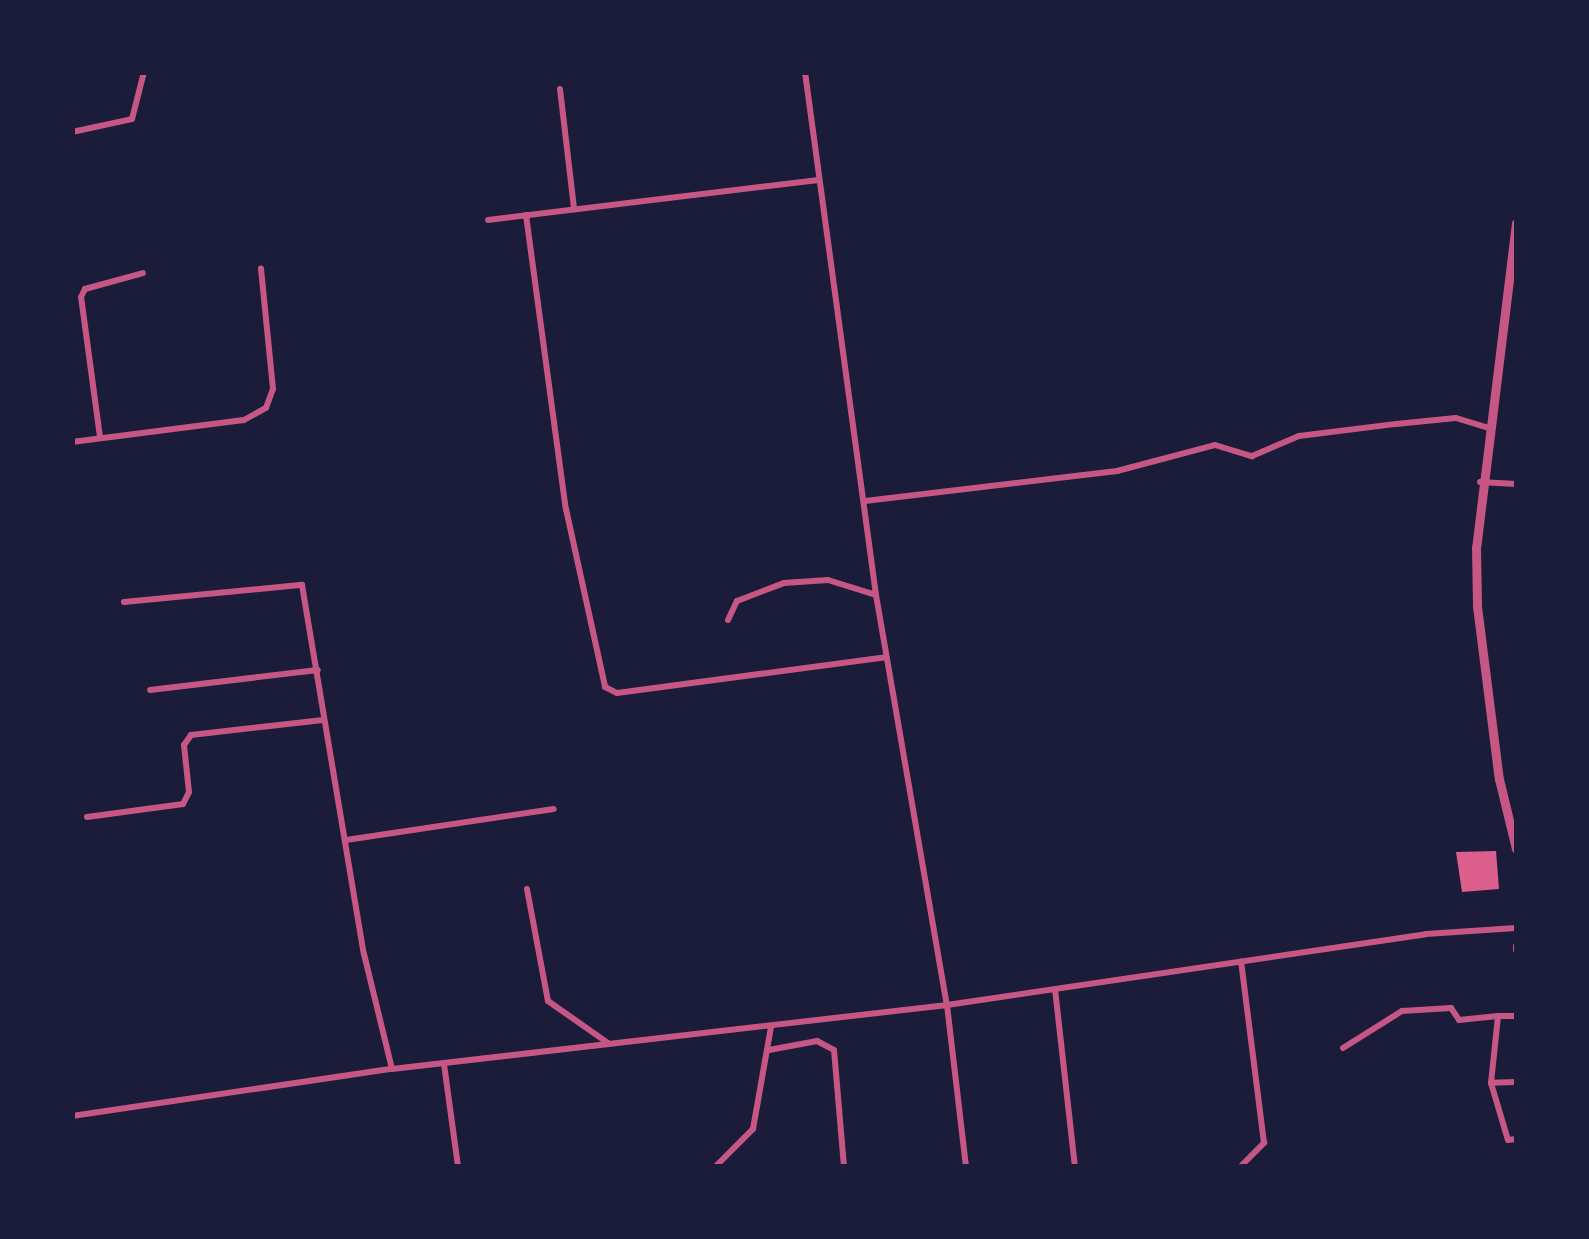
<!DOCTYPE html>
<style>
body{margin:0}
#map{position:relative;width:1589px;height:1239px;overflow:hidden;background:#1b1b3a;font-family:"Fira Sans",sans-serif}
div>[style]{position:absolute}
.building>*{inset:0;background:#dd5f8e}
.minor>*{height:6px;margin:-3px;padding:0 3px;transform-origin:3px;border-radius:3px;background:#c65784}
.tertiary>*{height:9px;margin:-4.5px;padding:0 4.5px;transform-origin:4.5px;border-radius:4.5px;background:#c65784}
span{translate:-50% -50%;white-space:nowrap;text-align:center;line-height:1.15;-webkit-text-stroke:9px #1b1b3a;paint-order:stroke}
.frame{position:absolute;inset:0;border:75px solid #1b1b3a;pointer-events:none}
</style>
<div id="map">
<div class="building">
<div style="clip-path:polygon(1496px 851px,1499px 889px,1462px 892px,1456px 852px)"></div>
</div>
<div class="minor">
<div style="left:805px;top:72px;width:528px;rotate:82.27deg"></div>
<div style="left:876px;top:595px;width:416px;rotate:80.2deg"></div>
<div style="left:947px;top:1005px;width:162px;rotate:83.3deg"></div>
<div style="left:560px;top:89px;width:121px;rotate:83.3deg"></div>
<div style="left:72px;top:132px;width:61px;rotate:-12.2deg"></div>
<div style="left:132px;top:119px;width:49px;rotate:-75.7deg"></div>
<div style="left:526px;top:215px;width:297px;rotate:82.3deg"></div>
<div style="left:566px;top:509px;width:182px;rotate:77.6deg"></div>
<div style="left:605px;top:687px;width:13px;rotate:27deg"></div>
<div style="left:617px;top:693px;width:271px;rotate:-7.6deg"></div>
<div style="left:488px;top:220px;width:333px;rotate:-6.9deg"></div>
<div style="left:100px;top:437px;width:141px;rotate:-97.7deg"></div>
<div style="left:81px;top:297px;width:9px;rotate:-63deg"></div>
<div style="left:85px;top:289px;width:60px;rotate:-15.4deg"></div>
<div style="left:72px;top:442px;width:173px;rotate:-7.3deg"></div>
<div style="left:244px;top:420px;width:25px;rotate:-29deg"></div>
<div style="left:266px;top:408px;width:20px;rotate:-70deg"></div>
<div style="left:273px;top:389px;width:121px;rotate:-95.7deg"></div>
<div style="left:1480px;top:482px;width:36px;rotate:3deg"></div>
<div style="left:865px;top:501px;width:254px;rotate:-6.8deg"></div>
<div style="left:1117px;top:471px;width:101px;rotate:-14.9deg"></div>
<div style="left:1215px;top:445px;width:39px;rotate:17deg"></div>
<div style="left:1252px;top:456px;width:51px;rotate:-23.1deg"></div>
<div style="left:1299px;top:436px;width:98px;rotate:-7.1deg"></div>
<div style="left:1396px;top:424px;width:60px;rotate:-5.7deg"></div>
<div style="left:1456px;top:418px;width:34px;rotate:17deg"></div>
<div style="left:124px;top:602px;width:179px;rotate:-5.5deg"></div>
<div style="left:302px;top:585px;width:374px;rotate:80.5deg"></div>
<div style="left:364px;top:954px;width:118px;rotate:76.3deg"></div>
<div style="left:728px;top:620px;width:21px;rotate:-65deg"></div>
<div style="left:737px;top:601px;width:50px;rotate:-21deg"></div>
<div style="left:784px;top:583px;width:44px;rotate:-3.9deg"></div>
<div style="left:828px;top:580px;width:50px;rotate:17.4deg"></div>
<div style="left:150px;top:690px;width:169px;rotate:-6.8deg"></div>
<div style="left:87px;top:817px;width:97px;rotate:-7.7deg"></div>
<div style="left:183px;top:804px;width:13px;rotate:-63deg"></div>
<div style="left:189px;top:792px;width:47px;rotate:-96.1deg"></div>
<div style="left:184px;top:745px;width:12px;rotate:-55deg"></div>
<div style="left:191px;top:735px;width:133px;rotate:-6.5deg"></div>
<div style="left:346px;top:840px;width:210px;rotate:-8.5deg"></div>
<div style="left:527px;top:889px;width:114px;rotate:79.4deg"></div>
<div style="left:548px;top:1001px;width:73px;rotate:35deg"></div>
<div style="left:1516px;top:946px;width:4px;rotate:90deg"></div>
<div style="left:1055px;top:989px;width:178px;rotate:83.6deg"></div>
<div style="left:1343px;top:1048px;width:70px;rotate:-32.1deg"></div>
<div style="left:1402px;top:1011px;width:49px;rotate:-3.5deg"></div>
<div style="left:1451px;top:1008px;width:14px;rotate:56deg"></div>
<div style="left:1459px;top:1020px;width:39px;rotate:-6deg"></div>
<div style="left:769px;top:1050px;width:49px;rotate:-10.6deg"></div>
<div style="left:817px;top:1041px;width:19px;rotate:28deg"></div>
<div style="left:834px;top:1050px;width:116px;rotate:85.1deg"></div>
<div style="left:444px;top:1064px;width:103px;rotate:82.2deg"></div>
<div style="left:1516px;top:1082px;width:25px;rotate:178deg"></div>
<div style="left:1491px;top:1083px;width:59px;rotate:73.4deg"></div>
<div style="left:1508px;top:1140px;width:8px;rotate:-7deg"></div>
<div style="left:1491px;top:1083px;width:67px;rotate:-84deg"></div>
<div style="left:1498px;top:1016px;width:18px"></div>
<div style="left:72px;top:1116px;width:323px;rotate:-8.4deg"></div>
<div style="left:392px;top:1069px;width:559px;rotate:-6.58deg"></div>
<div style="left:947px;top:1005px;width:484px;rotate:-8.4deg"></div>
<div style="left:1426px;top:934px;width:90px;rotate:-3.8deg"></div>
<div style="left:716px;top:1166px;width:52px;rotate:-45deg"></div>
<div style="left:753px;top:1129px;width:104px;rotate:-80deg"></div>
<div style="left:1241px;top:1166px;width:33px;rotate:-45deg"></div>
<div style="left:1264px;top:1143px;width:183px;rotate:-97.2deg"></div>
</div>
<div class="tertiary">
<div style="left:1516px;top:223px;width:326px;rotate:97deg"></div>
<div style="left:1476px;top:547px;width:59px;rotate:89deg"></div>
<div style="left:1477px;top:606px;width:174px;rotate:82.8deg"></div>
<div style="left:1499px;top:779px;width:72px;rotate:76.3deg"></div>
</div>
<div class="frame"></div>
</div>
